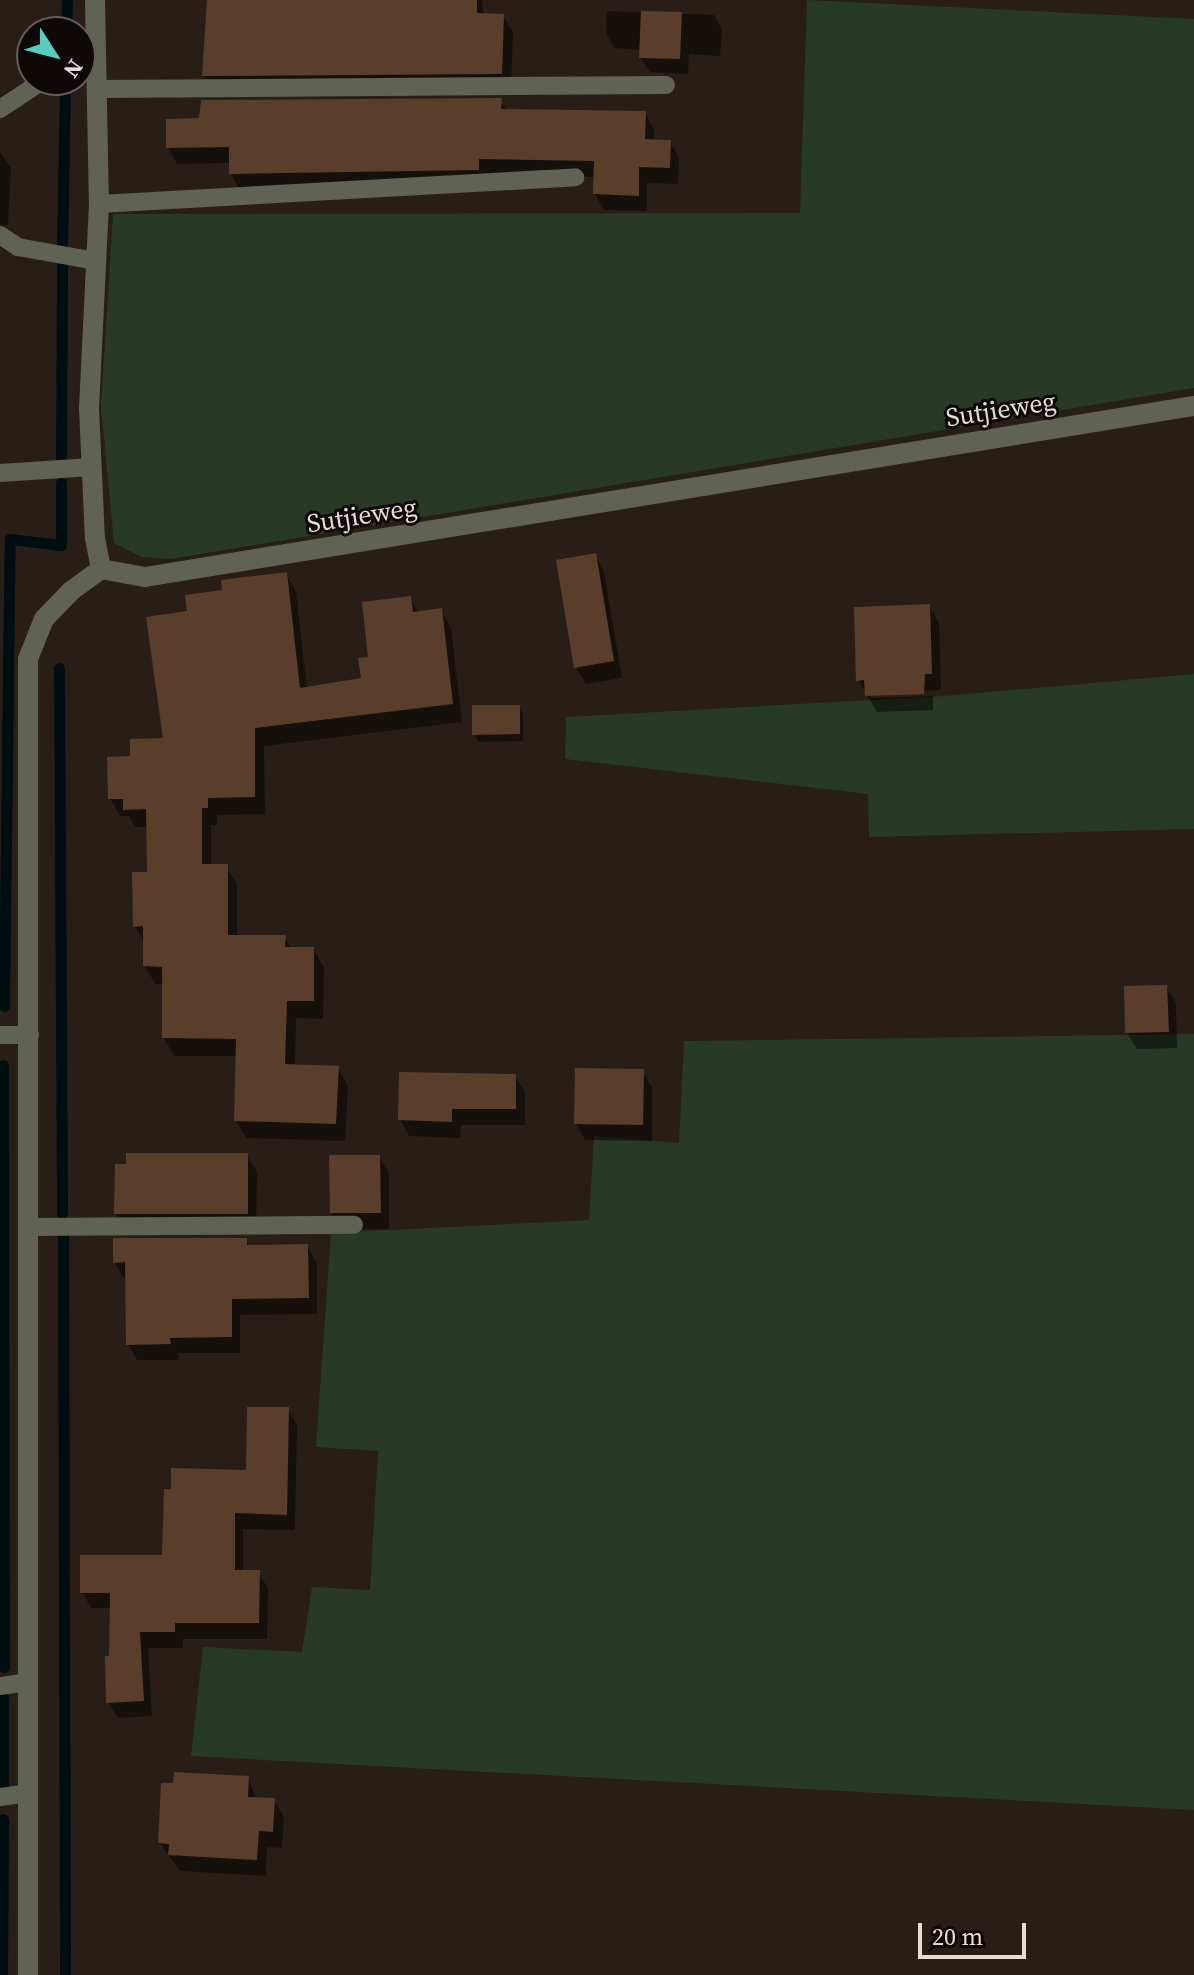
<!DOCTYPE html>
<style>
body{margin:0}
#map{position:relative;width:1194px;height:1975px;overflow:hidden;background:#291e17;font-family:"Source Serif 4",serif}
div>[style]{position:absolute}
.green>*{inset:0;background:#283926}
.shadow>*{inset:0;background:#0007}
.stream>*{height:11px;margin:-5.5px;padding:0 5.5px;transform-origin:5.5px;border-radius:5.5px;background:#000d11}
.building>*{inset:0;background:#5a3e2c}
.service>*{height:18px;margin:-9px;padding:0 9px;transform-origin:9px;border-radius:9px;background:#606254}
.minor>*{height:20px;margin:-10px;padding:0 10px;transform-origin:10px;border-radius:10px;background:#606254}
span{translate:-50% -50%;white-space:nowrap;text-align:center;line-height:1.15;-webkit-text-stroke:6px #0e0906;paint-order:stroke}
.street-label{font-size:26px;color:#e4dcd7}
.north{position:absolute;left:16px;top:16px;width:80px;height:80px;box-sizing:border-box;background:#0e0906;border:2px solid #645d5a;border-radius:50%;rotate:126deg;font-size:22px;font-weight:700;line-height:32px;text-align:center;color:#e4dcd7}
.north::after{content:'';display:block;margin:auto;width:28px;height:36px;background:#59cebf;clip-path:polygon(50% 0,100% 100%,50% 72%,0 100%)}
.scale{position:absolute;left:918px;top:1923px;width:108px;height:36px;box-sizing:border-box;border:4px solid #e4dcd7;border-top:0;padding-left:10px;font-size:24px;line-height:28px;white-space:nowrap;color:#e4dcd7;-webkit-text-stroke:6px #0e0906;paint-order:stroke}
</style>
<div id="map">
<div class="green">
<div style="clip-path:polygon(807px 0,1194px 19px,1194px 388px,171px 559px,142px 557px,114px 543px,101px 406px,113px 214px,800px 213px)"></div>
<div style="clip-path:polygon(1194px 674px,1194px 829px,869px 837px,868px 794px,565px 759px,566px 717px,944px 696px)"></div>
<div style="clip-path:polygon(1194px 1034px,1194px 1810px,191px 1756px,203px 1647px,302px 1652px,312px 1587px,370px 1590px,378px 1451px,316px 1447px,331px 1233px,589px 1220px,594px 1136px,679px 1143px,684px 1041px)"></div>
</div>
<div class="shadow">
<div style="clip-path:polygon(209px 0,482px 0,484px 15px,503px 16px,513px 32px,511px 90px,214px 92px,204px 76px)"></div>
<div style="clip-path:polygon(607px 11px,714px 15px,722px 30px,720px 56px,689px 54px,688px 74px,650px 72px,641px 58px,641px 50px,614px 48px,606px 33px)"></div>
<div style="clip-path:polygon(500px 100px,507px 111px,645px 113px,654px 129px,654px 141px,670px 142px,679px 158px,678px 184px,647px 183px,647px 211px,604px 210px,595px 194px,596px 177px,487px 175px,240px 190px,231px 174px,231px 163px,177px 164px,168px 148px)"></div>
<div style="clip-path:polygon(0 152px,11px 168px,8px 225px,0 225px)"></div>
<div style="clip-path:polygon(595px 555px,604px 572px,622px 678px,586px 684px,576px 668px)"></div>
<div style="clip-path:polygon(286px 574px,296px 592px,307px 688px,363px 680px,370px 658px,410px 599px,419px 613px,441px 610px,451px 628px,462px 722px,264px 746px,265px 814px,217px 815px,217px 825px,211px 825px,211px 866px,226px 866px,237px 884px,237px 937px,284px 937px,292px 949px,313px 949px,324px 967px,323px 1019px,296px 1018px,295px 1067px,338px 1068px,348px 1086px,345px 1141px,246px 1138px,236px 1121px,238px 1056px,174px 1056px,164px 1038px,164px 984px,155px 984px,145px 966px,145px 944px,135px 926px,149px 874px,148px 827px,135px 827px,129px 816px,120px 816px,110px 798px,132px 758px,165px 740px,190px 613px,224px 591px)"></div>
<div style="clip-path:polygon(929px 606px,939px 623px,941px 690px,871px 694px,871px 698px,933px 696px,933px 710px,877px 712px,858px 680px)"></div>
<div style="clip-path:polygon(519px 707px,523px 714px,523px 741px,478px 742px,474px 734px)"></div>
<div style="clip-path:polygon(1166px 987px,1176px 1003px,1177px 1048px,1137px 1049px,1127px 1033px)"></div>
<div style="clip-path:polygon(642px 1071px,652px 1087px,652px 1141px,585px 1140px,576px 1124px)"></div>
<div style="clip-path:polygon(515px 1076px,525px 1092px,525px 1125px,461px 1125px,460px 1138px,409px 1136px,400px 1119px)"></div>
<div style="clip-path:polygon(247px 1155px,257px 1172px,256px 1230px,125px 1230px,116px 1214px)"></div>
<div style="clip-path:polygon(379px 1157px,389px 1173px,389px 1229px,341px 1229px,332px 1213px)"></div>
<div style="clip-path:polygon(246px 1240px,249px 1245px,307px 1246px,317px 1263px,317px 1314px,240px 1315px,240px 1353px,178px 1353px,179px 1360px,137px 1360px,128px 1344px,128px 1278px,124px 1279px,115px 1263px)"></div>
<div style="clip-path:polygon(288px 1409px,297px 1425px,295px 1530px,243px 1529px,243px 1572px,258px 1572px,268px 1588px,267px 1639px,183px 1639px,183px 1648px,148px 1648px,152px 1716px,118px 1718px,108px 1702px,111px 1608px,91px 1608px,82px 1592px,164px 1558px,248px 1472px)"></div>
<div style="clip-path:polygon(248px 1778px,257px 1800px,274px 1800px,284px 1817px,282px 1848px,267px 1847px,266px 1876px,180px 1871px,160px 1843px)"></div>
</div>
<div class="stream">
<div style="left:66px;top:32px;width:32px;rotate:-88deg"></div>
<div style="left:62px;top:244px;width:160px;rotate:-88.9deg"></div>
<div style="left:61px;top:459px;width:195px;rotate:-89.7deg"></div>
<div style="left:59px;top:668px;width:545px;rotate:89.68deg"></div>
<div style="left:4px;top:1006px;width:467px;rotate:-89.3deg"></div>
<div style="left:10px;top:539px;width:51px;rotate:6.7deg"></div>
<div style="left:61px;top:545px;width:62px;rotate:-90deg"></div>
<div style="left:3px;top:1065px;width:602px;rotate:89.9deg"></div>
<div style="left:63px;top:1237px;width:738px;rotate:89.84deg"></div>
<div style="left:3px;top:1784px;width:87px;rotate:-90deg"></div>
<div style="left:2px;top:1975px;width:156px;rotate:-89.6deg"></div>
</div>
<div class="building">
<div style="clip-path:polygon(207px 0,477px 0,477px 13px,504px 14px,502px 74px,202px 76px)"></div>
<div style="clip-path:polygon(641px 11px,682px 12px,680px 59px,639px 58px)"></div>
<div style="clip-path:polygon(502px 98px,501px 109px,646px 111px,645px 139px,671px 140px,670px 168px,639px 167px,639px 196px,593px 194px,594px 161px,479px 159px,479px 170px,229px 174px,229px 147px,166px 148px,166px 119px,199px 118px,201px 100px)"></div>
<div style="clip-path:polygon(596px 553px,614px 661px,574px 668px,556px 560px)"></div>
<div style="clip-path:polygon(287px 572px,300px 688px,361px 678px,358px 658px,368px 657px,362px 602px,411px 596px,413px 612px,442px 608px,453px 704px,255px 728px,255px 797px,208px 798px,208px 808px,202px 808px,202px 864px,228px 864px,228px 935px,286px 935px,285px 947px,314px 947px,314px 1001px,287px 1001px,285px 1064px,339px 1066px,336px 1124px,234px 1121px,236px 1039px,162px 1038px,162px 967px,143px 966px,143px 926px,133px 927px,132px 872px,147px 872px,146px 809px,123px 810px,123px 799px,108px 799px,107px 757px,130px 756px,130px 739px,163px 738px,146px 617px,187px 611px,185px 595px,222px 590px,221px 580px)"></div>
<div style="clip-path:polygon(930px 604px,932px 674px,925px 674px,924px 694px,865px 696px,864px 680px,856px 681px,854px 607px)"></div>
<div style="clip-path:polygon(472px 705px,520px 705px,520px 734px,472px 735px)"></div>
<div style="clip-path:polygon(1167px 985px,1169px 1032px,1125px 1033px,1124px 986px)"></div>
<div style="clip-path:polygon(575px 1068px,644px 1069px,643px 1125px,574px 1124px)"></div>
<div style="clip-path:polygon(399px 1072px,516px 1074px,516px 1109px,452px 1109px,452px 1122px,398px 1120px)"></div>
<div style="clip-path:polygon(126px 1153px,248px 1153px,248px 1214px,114px 1214px,115px 1164px,126px 1164px)"></div>
<div style="clip-path:polygon(329px 1155px,380px 1155px,381px 1213px,330px 1213px)"></div>
<div style="clip-path:polygon(113px 1238px,247px 1238px,247px 1245px,308px 1244px,309px 1298px,232px 1299px,232px 1337px,170px 1338px,171px 1344px,126px 1345px,125px 1262px,113px 1263px)"></div>
<div style="clip-path:polygon(247px 1407px,289px 1407px,287px 1515px,235px 1513px,235px 1570px,260px 1570px,259px 1623px,175px 1623px,175px 1632px,140px 1632px,144px 1701px,106px 1703px,105px 1656px,109px 1656px,110px 1593px,80px 1593px,80px 1555px,162px 1555px,164px 1489px,171px 1489px,171px 1468px,246px 1470px)"></div>
<div style="clip-path:polygon(174px 1772px,249px 1776px,248px 1797px,275px 1798px,273px 1832px,259px 1831px,257px 1860px,168px 1855px,169px 1844px,158px 1843px,161px 1783px,173px 1783px)"></div>
</div>
<div class="service">
<div style="left:96px;top:89px;width:570px;rotate:-0.4deg"></div>
<div style="left:0;top:109px;width:53px;rotate:-33.4deg"></div>
<div style="left:99px;top:204px;width:477px;rotate:-3.2deg"></div>
<div style="left:0;top:235px;width:22px;rotate:34deg"></div>
<div style="left:18px;top:247px;width:79px;rotate:10.2deg"></div>
<div style="left:0;top:473px;width:92px;rotate:-3.7deg"></div>
<div style="left:0;top:1035px;width:30px"></div>
<div style="left:29px;top:1227px;width:325px;rotate:-0.4deg"></div>
<div style="left:0;top:1686px;width:28px;rotate:-8deg"></div>
<div style="left:0;top:1797px;width:27px;rotate:-8deg"></div>
</div>
<div class="minor">
<div style="left:95px;top:0;width:204px;rotate:88.9deg"></div>
<div style="left:99px;top:204px;width:204px;rotate:92.8deg"></div>
<div style="left:89px;top:408px;width:130px;rotate:87.4deg"></div>
<div style="left:95px;top:538px;width:32px;rotate:79deg"></div>
<div style="left:101px;top:569px;width:45px;rotate:10.3deg"></div>
<div style="left:145px;top:577px;width:1063px;rotate:-9.26deg"></div>
<div style="left:28px;top:1975px;width:1316px;rotate:-90deg"></div>
<div style="left:28px;top:659px;width:43px;rotate:-68.2deg"></div>
<div style="left:44px;top:619px;width:39px;rotate:-46deg"></div>
<div style="left:71px;top:591px;width:37px;rotate:-36deg"></div>
</div>
<div class="street-label">
<span style="left:1001px;top:410px;rotate:-9deg">Sutjieweg</span>
<span style="left:362px;top:516px;rotate:-9deg">Sutjieweg</span>
</div>
<div class="north">N</div>
<div class="scale">20 m</div>
</div>
